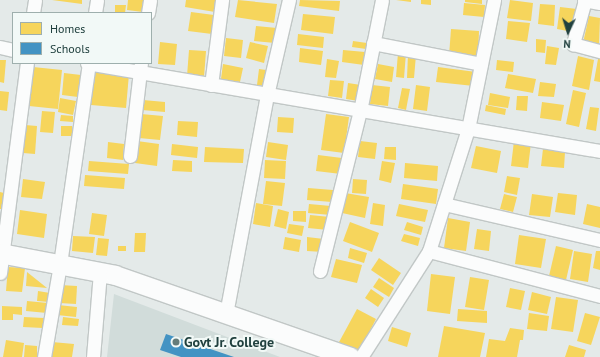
<!DOCTYPE html>
<style>
body{margin:0}
#map{position:relative;width:600px;height:357px;overflow:hidden;background:#e4eae9;font-family:"PT Sans",sans-serif}
div>[style]{position:absolute}
.built>*{inset:0;background:#d1dcda}
.homes>*{inset:0;background:#f6d55c}
.schools>*{inset:0;background:#4393c3}
.roads{filter:drop-shadow(1px 0 #c1c7c6) drop-shadow(-1px 0 #c1c7c6) drop-shadow(0 1px #c1c7c6) drop-shadow(0 -1px #c1c7c6)}
.street>*{height:13px;margin:-6.5px;padding:0 6.5px;transform-origin:6.5px;border-radius:6.5px;background:#fbfcfc}
.secondary>*{height:19px;margin:-9.5px;padding:0 9.5px;transform-origin:9.5px;border-radius:9.5px;background:#fbfcfc}
.dots>*{width:11px;height:11px;translate:-50% -50%;box-sizing:border-box;border:2px solid #f2f9f7;border-radius:50%}
span{translate:-50% -50%;white-space:nowrap;text-align:center;line-height:1.15;-webkit-text-stroke:4px #f2f9f7;paint-order:stroke}
.poi-label{font-size:14px;color:#20403e;font-weight:700}
.left{translate:0 -50%;text-align:left}
.legend{position:absolute;left:12px;top:12px;width:140px;height:52px;box-sizing:border-box;background:#f2f9f7;border:1px solid #9eafad;margin:0;padding:5px 7px;list-style:none;font-size:12px;color:#20403e}
.legend li{display:flex;align-items:center;gap:8px;height:20px}
.legend b{width:20px;border:1px solid #9eafad}
.north{position:absolute;left:548px;top:12px;width:40px;height:40px;-webkit-text-stroke:3px #f2f9f7;paint-order:stroke;rotate:184deg;font-size:11px;font-weight:700;line-height:16px;text-align:center;color:#20403e}
.north::after{content:'';display:block;margin:auto;width:14px;height:18px;background:#20403e;clip-path:polygon(50% 0,100% 100%,50% 72%,0 100%)}
</style>
<div id="map">
<div class="built">
<div style="clip-path:polygon(114px 294px,280px 357px,107px 357px)"></div>
</div>
<div class="homes">
<div style="clip-path:polygon(52px 0,82px 0,82px 4px)"></div>
<div style="clip-path:polygon(128px 0,144px 0,143px 12px,127px 10px)"></div>
<div style="clip-path:polygon(186px 0,217px 0,215px 12px,185px 7px)"></div>
<div style="clip-path:polygon(238px 0,277px 4px,274px 23px,235px 17px)"></div>
<div style="clip-path:polygon(300px 0,340px 1px,339px 11px,299px 6px)"></div>
<div style="clip-path:polygon(396px 0,411px 0,411px 2px)"></div>
<div style="clip-path:polygon(421px 0,431px 0,431px 5px,421px 4px)"></div>
<div style="clip-path:polygon(465px 0,482px 0,482px 4px,465px 2px)"></div>
<div style="clip-path:polygon(510px 0,533px 3px,531px 21px,507px 18px)"></div>
<div style="clip-path:polygon(464px 3px,485px 5px,484px 17px,463px 15px)"></div>
<div style="clip-path:polygon(540px 4px,555px 5px,554px 26px,538px 24px)"></div>
<div style="clip-path:polygon(115px 5px,126px 5px,125px 13px,115px 13px)"></div>
<div style="clip-path:polygon(560px 7px,577px 9px,573px 32px,557px 29px)"></div>
<div style="clip-path:polygon(191px 12px,214px 15px,212px 34px,188px 31px)"></div>
<div style="clip-path:polygon(303px 14px,335px 17px,333px 34px,301px 30px)"></div>
<div style="clip-path:polygon(589px 16px,600px 18px,599px 46px,583px 43px)"></div>
<div style="clip-path:polygon(508px 21px,530px 23px,527px 42px,506px 39px)"></div>
<div style="clip-path:polygon(256px 26px,277px 28px,275px 43px,254px 41px)"></div>
<div style="clip-path:polygon(451px 29px,479px 31px,478px 58px,449px 56px)"></div>
<div style="clip-path:polygon(298px 34px,324px 37px,323px 48px,297px 45px)"></div>
<div style="clip-path:polygon(226px 38px,243px 40px,241px 58px,224px 56px)"></div>
<div style="clip-path:polygon(536px 39px,546px 40px,545px 53px,536px 52px)"></div>
<div style="clip-path:polygon(353px 41px,367px 43px,366px 49px,352px 47px)"></div>
<div style="clip-path:polygon(160px 42px,177px 44px,175px 65px,158px 64px)"></div>
<div style="clip-path:polygon(250px 42px,268px 46px,264px 63px,246px 58px)"></div>
<div style="clip-path:polygon(547px 46px,559px 48px,556px 65px,545px 64px)"></div>
<div style="clip-path:polygon(300px 48px,323px 51px,321px 65px,299px 62px)"></div>
<div style="clip-path:polygon(189px 50px,206px 51px,204px 77px,187px 76px)"></div>
<div style="clip-path:polygon(343px 50px,365px 52px,364px 65px,342px 62px)"></div>
<div style="clip-path:polygon(398px 53px,406px 53px,404px 78px,396px 77px)"></div>
<div style="clip-path:polygon(408px 54px,416px 55px,414px 78px,407px 78px)"></div>
<div style="clip-path:polygon(578px 56px,594px 60px,589px 90px,572px 86px)"></div>
<div style="clip-path:polygon(327px 59px,339px 61px,336px 78px,325px 77px)"></div>
<div style="clip-path:polygon(598px 59px,600px 59px,600px 82px,594px 81px)"></div>
<div style="clip-path:polygon(0 60px,6px 60px,4px 83px,0 82px)"></div>
<div style="clip-path:polygon(497px 60px,514px 62px,513px 72px,496px 70px)"></div>
<div style="clip-path:polygon(223px 64px,243px 68px,240px 82px,221px 79px)"></div>
<div style="clip-path:polygon(378px 64px,394px 67px,392px 82px,375px 79px)"></div>
<div style="clip-path:polygon(33px 67px,62px 70px,58px 109px,29px 106px)"></div>
<div style="clip-path:polygon(438px 67px,476px 72px,474px 86px,436px 82px)"></div>
<div style="clip-path:polygon(259px 69px,266px 70px,265px 86px,257px 85px)"></div>
<div style="clip-path:polygon(94px 71px,129px 74px,126px 108px,91px 105px)"></div>
<div style="clip-path:polygon(64px 73px,81px 75px,78px 97px,62px 95px)"></div>
<div style="clip-path:polygon(508px 74px,536px 79px,533px 93px,505px 88px)"></div>
<div style="clip-path:polygon(330px 80px,344px 81px,342px 98px,328px 96px)"></div>
<div style="clip-path:polygon(540px 82px,556px 84px,554px 97px,538px 96px)"></div>
<div style="clip-path:polygon(348px 83px,361px 85px,359px 101px,346px 99px)"></div>
<div style="clip-path:polygon(372px 85px,390px 87px,388px 106px,370px 104px)"></div>
<div style="clip-path:polygon(416px 85px,430px 87px,427px 111px,413px 109px)"></div>
<div style="clip-path:polygon(402px 88px,410px 89px,406px 110px,398px 108px)"></div>
<div style="clip-path:polygon(573px 90px,586px 93px,579px 127px,566px 124px)"></div>
<div style="clip-path:polygon(0 91px,9px 92px,7px 111px,0 110px)"></div>
<div style="clip-path:polygon(490px 93px,510px 97px,508px 108px,488px 105px)"></div>
<div style="clip-path:polygon(517px 96px,528px 96px,527px 111px,516px 110px)"></div>
<div style="clip-path:polygon(60px 98px,76px 101px,73px 115px,58px 112px)"></div>
<div style="clip-path:polygon(143px 100px,165px 102px,165px 112px,142px 110px)"></div>
<div style="clip-path:polygon(542px 102px,564px 105px,561px 121px,540px 118px)"></div>
<div style="clip-path:polygon(486px 105px,506px 109px,505px 115px,485px 111px)"></div>
<div style="clip-path:polygon(590px 107px,599px 108px,596px 131px,586px 129px)"></div>
<div style="clip-path:polygon(42px 111px,55px 112px,53px 133px,40px 132px)"></div>
<div style="clip-path:polygon(141px 114px,163px 116px,160px 140px,139px 138px)"></div>
<div style="clip-path:polygon(326px 114px,349px 117px,344px 153px,321px 150px)"></div>
<div style="clip-path:polygon(61px 115px,73px 116px,73px 122px,60px 121px)"></div>
<div style="clip-path:polygon(278px 117px,294px 118px,293px 133px,277px 132px)"></div>
<div style="clip-path:polygon(178px 121px,198px 122px,197px 137px,177px 135px)"></div>
<div style="clip-path:polygon(25px 125px,37px 126px,35px 154px,23px 153px)"></div>
<div style="clip-path:polygon(61px 126px,72px 126px,72px 136px,61px 136px)"></div>
<div style="clip-path:polygon(137px 141px,159px 144px,157px 166px,135px 163px)"></div>
<div style="clip-path:polygon(360px 141px,377px 143px,375px 159px,358px 157px)"></div>
<div style="clip-path:polygon(514px 141px,531px 143px,528px 168px,511px 166px)"></div>
<div style="clip-path:polygon(108px 142px,124px 144px,123px 160px,107px 158px)"></div>
<div style="clip-path:polygon(268px 142px,288px 145px,286px 160px,266px 157px)"></div>
<div style="clip-path:polygon(172px 144px,198px 147px,197px 158px,171px 155px)"></div>
<div style="clip-path:polygon(476px 146px,501px 151px,497px 173px,471px 168px)"></div>
<div style="clip-path:polygon(205px 147px,244px 149px,243px 163px,204px 162px)"></div>
<div style="clip-path:polygon(385px 147px,396px 147px,396px 160px,384px 159px)"></div>
<div style="clip-path:polygon(543px 149px,565px 152px,564px 168px,541px 166px)"></div>
<div style="clip-path:polygon(318px 155px,342px 158px,341px 174px,316px 171px)"></div>
<div style="clip-path:polygon(173px 160px,192px 161px,192px 172px,172px 171px)"></div>
<div style="clip-path:polygon(265px 160px,286px 161px,285px 179px,264px 178px)"></div>
<div style="clip-path:polygon(89px 161px,129px 164px,128px 174px,88px 171px)"></div>
<div style="clip-path:polygon(382px 161px,395px 163px,391px 183px,379px 180px)"></div>
<div style="clip-path:polygon(405px 163px,438px 166px,437px 181px,404px 178px)"></div>
<div style="clip-path:polygon(85px 175px,125px 178px,124px 189px,84px 186px)"></div>
<div style="clip-path:polygon(507px 176px,520px 178px,517px 195px,504px 192px)"></div>
<div style="clip-path:polygon(23px 179px,45px 182px,42px 199px,21px 197px)"></div>
<div style="clip-path:polygon(353px 179px,367px 180px,366px 194px,352px 193px)"></div>
<div style="clip-path:polygon(266px 181px,285px 183px,282px 206px,263px 204px)"></div>
<div style="clip-path:polygon(403px 184px,438px 189px,436px 204px,401px 199px)"></div>
<div style="clip-path:polygon(308px 188px,333px 190px,332px 202px,307px 200px)"></div>
<div style="clip-path:polygon(0 192px,4px 193px,1px 209px,0 209px)"></div>
<div style="clip-path:polygon(345px 193px,369px 197px,365px 218px,342px 213px)"></div>
<div style="clip-path:polygon(558px 193px,577px 195px,575px 215px,555px 212px)"></div>
<div style="clip-path:polygon(504px 194px,517px 197px,513px 212px,500px 209px)"></div>
<div style="clip-path:polygon(532px 194px,553px 197px,550px 217px,529px 215px)"></div>
<div style="clip-path:polygon(256px 203px,273px 206px,270px 227px,253px 224px)"></div>
<div style="clip-path:polygon(373px 203px,385px 205px,383px 226px,370px 224px)"></div>
<div style="clip-path:polygon(309px 204px,331px 206px,331px 215px,308px 213px)"></div>
<div style="clip-path:polygon(399px 204px,428px 210px,425px 222px,396px 216px)"></div>
<div style="clip-path:polygon(587px 204px,600px 207px,600px 228px,583px 224px)"></div>
<div style="clip-path:polygon(278px 209px,289px 212px,286px 229px,274px 226px)"></div>
<div style="clip-path:polygon(20px 210px,47px 214px,44px 238px,17px 234px)"></div>
<div style="clip-path:polygon(293px 211px,306px 211px,306px 222px,293px 221px)"></div>
<div style="clip-path:polygon(92px 213px,107px 215px,104px 236px,89px 234px)"></div>
<div style="clip-path:polygon(310px 215px,330px 217px,328px 230px,308px 228px)"></div>
<div style="clip-path:polygon(448px 218px,470px 222px,466px 251px,444px 248px)"></div>
<div style="clip-path:polygon(350px 222px,379px 233px,372px 252px,343px 241px)"></div>
<div style="clip-path:polygon(407px 222px,423px 227px,421px 235px,404px 230px)"></div>
<div style="clip-path:polygon(289px 224px,304px 226px,302px 236px,287px 233px)"></div>
<div style="clip-path:polygon(477px 229px,491px 231px,489px 251px,474px 249px)"></div>
<div style="clip-path:polygon(135px 233px,146px 233px,145px 252px,134px 252px)"></div>
<div style="clip-path:polygon(404px 234px,420px 238px,418px 246px,401px 241px)"></div>
<div style="clip-path:polygon(519px 235px,546px 239px,541px 268px,515px 264px)"></div>
<div style="clip-path:polygon(73px 236px,95px 237px,93px 253px,72px 251px)"></div>
<div style="clip-path:polygon(285px 237px,301px 240px,299px 252px,283px 249px)"></div>
<div style="clip-path:polygon(307px 237px,324px 239px,323px 252px,307px 251px)"></div>
<div style="clip-path:polygon(98px 238px,109px 239px,107px 256px,96px 255px)"></div>
<div style="clip-path:polygon(118px 246px,126px 246px,126px 251px,118px 251px)"></div>
<div style="clip-path:polygon(556px 246px,573px 250px,566px 280px,549px 276px)"></div>
<div style="clip-path:polygon(350px 248px,367px 253px,364px 263px,348px 258px)"></div>
<div style="clip-path:polygon(574px 251px,592px 254px,588px 282px,570px 279px)"></div>
<div style="clip-path:polygon(596px 251px,600px 251px,600px 270px,593px 268px)"></div>
<div style="clip-path:polygon(379px 258px,401px 273px,393px 285px,371px 270px)"></div>
<div style="clip-path:polygon(336px 259px,362px 265px,357px 283px,331px 277px)"></div>
<div style="clip-path:polygon(8px 267px,25px 268px,22px 292px,6px 291px)"></div>
<div style="clip-path:polygon(27px 272px,47px 288px,26px 286px)"></div>
<div style="clip-path:polygon(431px 274px,455px 277px,450px 314px,427px 311px)"></div>
<div style="clip-path:polygon(470px 277px,489px 280px,484px 310px,465px 307px)"></div>
<div style="clip-path:polygon(379px 278px,394px 288px,389px 297px,373px 287px)"></div>
<div style="clip-path:polygon(60px 285px,77px 286px,76px 304px,59px 303px)"></div>
<div style="clip-path:polygon(510px 288px,525px 291px,521px 310px,506px 307px)"></div>
<div style="clip-path:polygon(371px 289px,384px 298px,378px 307px,365px 298px)"></div>
<div style="clip-path:polygon(38px 291px,50px 293px,49px 302px,37px 301px)"></div>
<div style="clip-path:polygon(532px 292px,551px 297px,547px 314px,528px 310px)"></div>
<div style="clip-path:polygon(556px 297px,578px 300px,573px 332px,551px 329px)"></div>
<div style="clip-path:polygon(27px 301px,48px 303px,47px 313px,26px 311px)"></div>
<div style="clip-path:polygon(58px 305px,77px 307px,76px 317px,57px 315px)"></div>
<div style="clip-path:polygon(2px 306px,22px 307px,22px 315px,13px 314px,13px 320px,2px 320px)"></div>
<div style="clip-path:polygon(357px 309px,376px 319px,358px 354px,338px 344px)"></div>
<div style="clip-path:polygon(458px 309px,487px 311px,487px 323px,457px 321px)"></div>
<div style="clip-path:polygon(529px 313px,549px 316px,547px 331px,527px 329px)"></div>
<div style="clip-path:polygon(585px 313px,600px 317px,591px 345px,577px 341px)"></div>
<div style="clip-path:polygon(24px 317px,44px 318px,43px 328px,23px 327px)"></div>
<div style="clip-path:polygon(63px 317px,79px 319px,78px 326px,62px 325px)"></div>
<div style="clip-path:polygon(444px 326px,485px 333px,480px 357px,438px 357px)"></div>
<div style="clip-path:polygon(392px 327px,411px 333px,407px 347px,388px 341px)"></div>
<div style="clip-path:polygon(510px 328px,524px 330px,523px 340px,520px 340px,517px 357px,486px 357px,489px 339px,505px 341px)"></div>
<div style="clip-path:polygon(6px 340px,24px 343px,22px 357px,3px 357px)"></div>
<div style="clip-path:polygon(52px 342px,74px 344px,72px 357px,51px 357px)"></div>
<div style="clip-path:polygon(25px 345px,37px 346px,37px 357px,24px 357px)"></div>
<div style="clip-path:polygon(569px 345px,586px 350px,584px 357px,565px 357px)"></div>
</div>
<div class="schools">
<div style="clip-path:polygon(166px 334px,234px 357px,181px 357px,160px 350px)"></div>
</div>
<div class="roads">
<div class="street">
<div style="left:584px;top:0;width:16px;rotate:11deg"></div>
<div style="left:585px;top:0;width:46px;rotate:105.3deg"></div>
<div style="left:573px;top:44px;width:28px;rotate:15deg"></div>
<div style="left:33px;top:13px;width:13px;rotate:-81deg"></div>
<div style="left:95px;top:13px;width:13px;rotate:-81deg"></div>
<div style="left:148px;top:13px;width:13px;rotate:-81deg"></div>
<div style="left:373px;top:43px;width:110px;rotate:11deg"></div>
<div style="left:0;top:47px;width:13px;rotate:13deg"></div>
<div style="left:87px;top:63px;width:520px;rotate:9.73deg"></div>
<div style="left:211px;top:85px;width:86px;rotate:-82.6deg"></div>
<div style="left:130px;top:156px;width:94px;rotate:-83.3deg"></div>
<div style="left:444px;top:204px;width:160px;rotate:13deg"></div>
<div style="left:429px;top:251px;width:177px;rotate:14.7deg"></div>
<div style="left:320px;top:271px;width:165px;rotate:-76deg"></div>
<div style="left:360px;top:111px;width:113px;rotate:-78.8deg"></div>
<div style="left:0;top:273px;width:212px;rotate:-82.7deg"></div>
<div style="left:226px;top:314px;width:223px;rotate:-79.4deg"></div>
<div style="left:267px;top:95px;width:98px;rotate:-77deg"></div>
<div style="left:44px;top:357px;width:94px;rotate:-80.2deg"></div>
<div style="left:60px;top:264px;width:203px;rotate:-81.8deg"></div>
<div style="left:93px;top:357px;width:85px;rotate:-85.3deg"></div>
<div style="left:361px;top:357px;width:126px;rotate:-57.3deg"></div>
<div style="left:429px;top:251px;width:128px;rotate:-72.3deg"></div>
<div style="left:468px;top:129px;width:132px;rotate:-78.6deg"></div>
</div>
<div class="secondary">
<div style="left:0;top:253px;width:117px;rotate:10.8deg"></div>
<div style="left:115px;top:275px;width:249px;rotate:19.2deg"></div>
</div>
</div>
<div class="dots">
<div style="left:176px;top:342px;background:#657c7a"></div>
</div>
<div class="poi-label">
<span class="left" style="left:184px;top:342px">Govt Jr. College</span>
</div>
<ul class="legend">
<li><b style="height:11px;background:#f6d55c"></b>Homes</li>
<li><b style="height:11px;background:#4393c3"></b>Schools</li>
</ul>
<div class="north">N</div>
</div>
